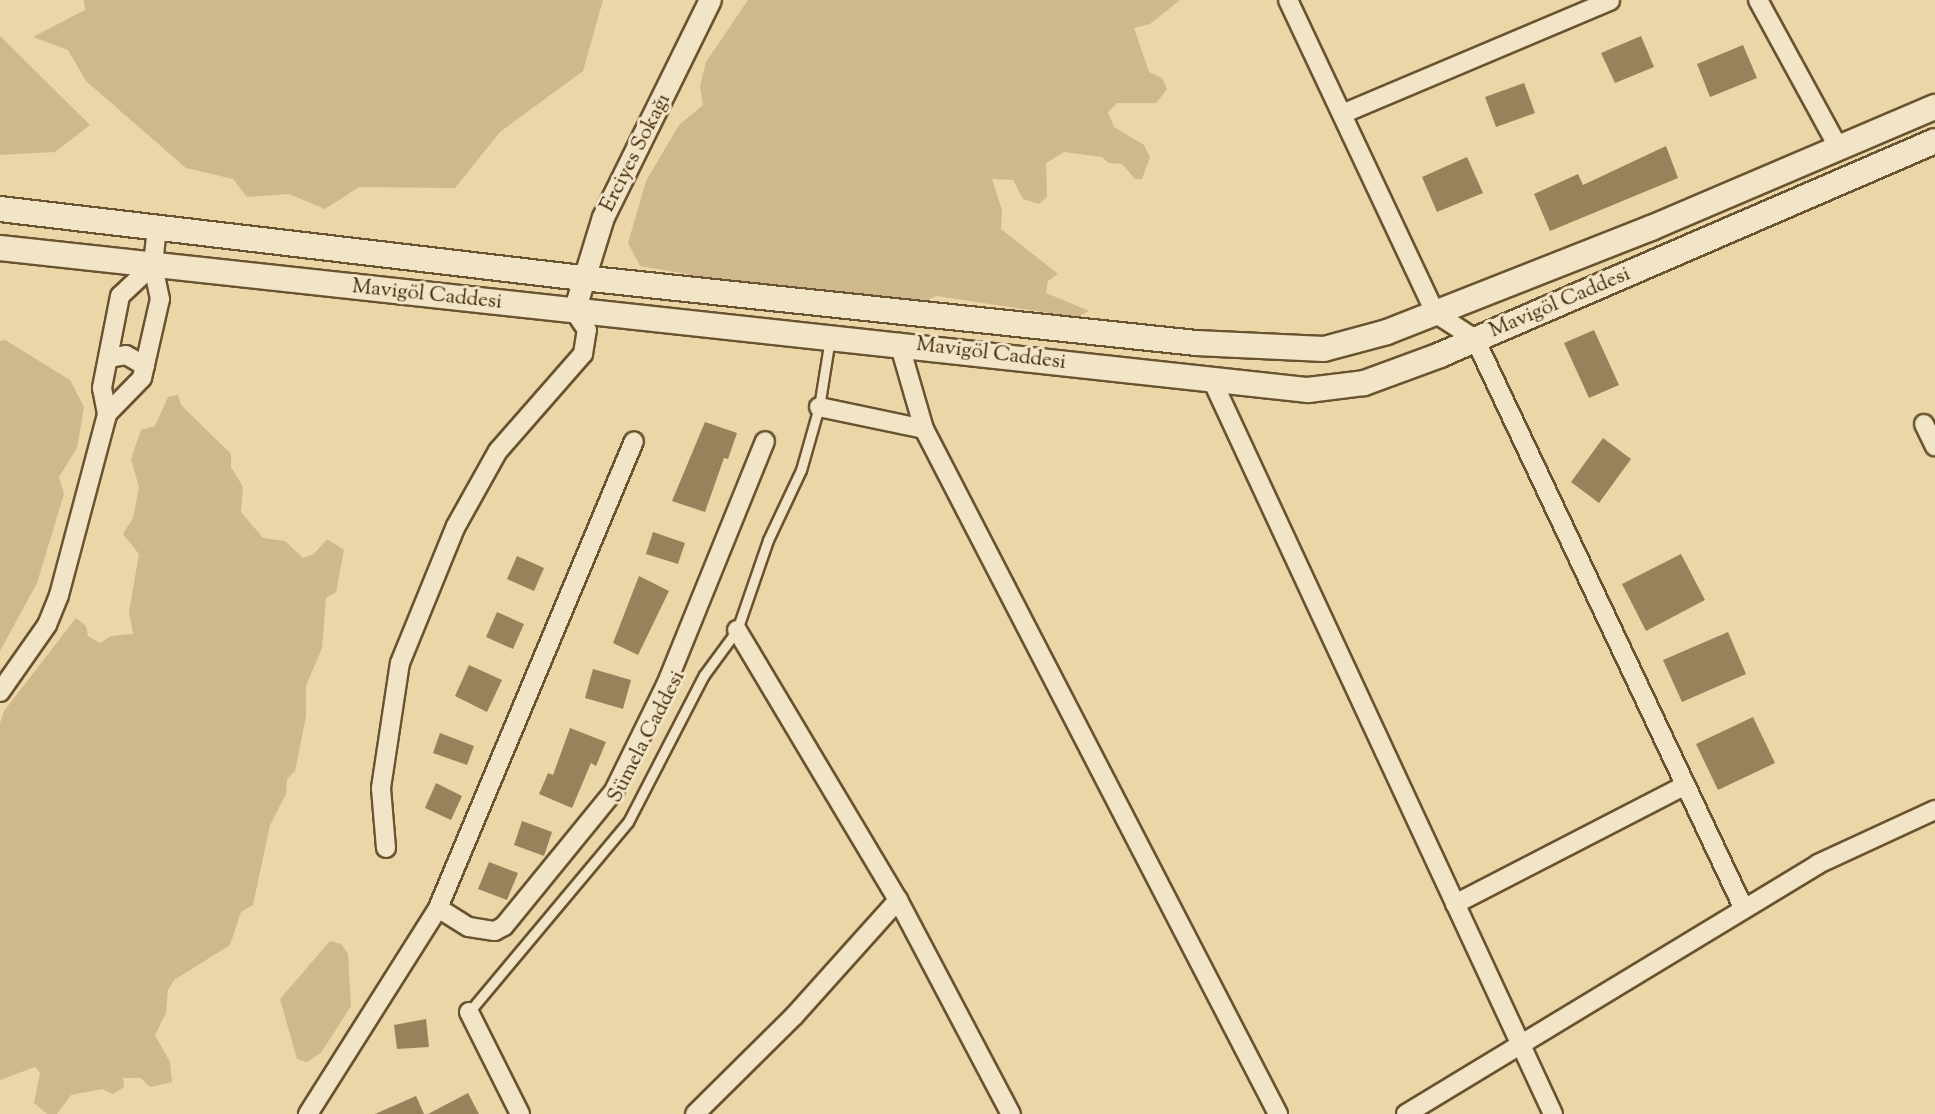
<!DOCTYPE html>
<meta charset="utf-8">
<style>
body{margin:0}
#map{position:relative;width:1935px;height:1114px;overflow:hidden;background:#ebd6a7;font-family:"Sorts Mill Goudy",serif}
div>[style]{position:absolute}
.green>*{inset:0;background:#ceb88c}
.building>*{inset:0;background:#98825b}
.roads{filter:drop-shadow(2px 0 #695330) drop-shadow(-2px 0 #695330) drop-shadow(0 2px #695330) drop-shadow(0 -2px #695330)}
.service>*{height:9px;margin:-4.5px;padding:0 4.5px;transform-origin:4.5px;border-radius:4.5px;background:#f2e4c6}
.minor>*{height:18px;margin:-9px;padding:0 9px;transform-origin:9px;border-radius:9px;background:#f2e4c6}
.tertiary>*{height:21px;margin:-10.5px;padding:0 10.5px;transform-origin:10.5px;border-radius:10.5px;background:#f2e4c6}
.secondary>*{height:24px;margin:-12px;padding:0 12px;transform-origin:12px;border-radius:12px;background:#f2e4c6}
span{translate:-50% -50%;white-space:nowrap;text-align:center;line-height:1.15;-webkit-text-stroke:6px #f2e4c6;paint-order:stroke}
.street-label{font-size:21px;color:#3e2709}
</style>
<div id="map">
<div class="green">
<div style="clip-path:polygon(84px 0,603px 0,583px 71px,500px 132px,455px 188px,359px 187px,325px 209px,289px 194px,247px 197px,233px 179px,186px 168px,86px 81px,68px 50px,33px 37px,85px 10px)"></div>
<div style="clip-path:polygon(748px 0,1180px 0,1150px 24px,1134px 28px,1149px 72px,1162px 78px,1167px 89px,1156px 103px,1117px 103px,1108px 112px,1114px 127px,1144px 145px,1150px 157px,1142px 179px,1135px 179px,1122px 164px,1109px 163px,1102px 157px,1064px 152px,1046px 163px,1047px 197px,1039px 204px,1023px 199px,1013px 180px,992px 179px,1002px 210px,1001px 229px,1058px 274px,1048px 281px,1046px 293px,1089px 311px,1077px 317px,936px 296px,925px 301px,798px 294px,726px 279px,705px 283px,687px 274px,640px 266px,628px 243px,646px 181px,679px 125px,703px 105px,700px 86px,706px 62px)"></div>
<div style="clip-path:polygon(0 36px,90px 125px,55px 152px,0 155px)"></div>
<div style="clip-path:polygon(5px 340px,70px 380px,84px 407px,77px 448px,59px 477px,64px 494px,37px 583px,0 651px,0 341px)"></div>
<div style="clip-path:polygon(178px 395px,181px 405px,231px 454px,231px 467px,243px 487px,241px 512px,263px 538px,285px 541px,303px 558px,314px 554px,327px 539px,344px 550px,336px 592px,326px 598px,322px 648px,306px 686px,306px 716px,295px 771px,287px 779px,286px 794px,270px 825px,253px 905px,241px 912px,230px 945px,174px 980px,168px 990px,166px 1013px,155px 1035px,170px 1062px,172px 1082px,150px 1087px,141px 1078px,123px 1078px,124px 1087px,113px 1094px,102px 1089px,71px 1095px,57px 1114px,47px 1114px,34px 1103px,40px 1073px,35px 1067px,0 1080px,0 723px,4px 711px,76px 618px,86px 626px,88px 636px,100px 643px,111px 636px,133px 634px,129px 612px,139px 554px,123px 534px,133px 518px,139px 487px,131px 459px,141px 430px,155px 426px,168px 397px)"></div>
<div style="clip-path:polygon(330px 941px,341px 944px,348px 954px,351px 1006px,321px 1053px,307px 1062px,297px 1059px,280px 999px)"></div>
</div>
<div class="building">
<div style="clip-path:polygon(1641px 36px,1654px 67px,1615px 83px,1601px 53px)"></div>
<div style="clip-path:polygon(1743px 45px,1757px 78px,1710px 97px,1697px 64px)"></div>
<div style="clip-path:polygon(1524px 83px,1535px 113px,1496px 127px,1485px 97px)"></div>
<div style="clip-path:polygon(1666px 146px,1678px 178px,1550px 231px,1534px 194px,1578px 174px,1583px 185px)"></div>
<div style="clip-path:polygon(1467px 157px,1483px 193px,1437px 212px,1422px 177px)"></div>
<div style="clip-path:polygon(1594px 330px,1619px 385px,1589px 398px,1564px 343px)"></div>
<div style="clip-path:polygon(705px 422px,737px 433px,728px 459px,724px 458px,705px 512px,672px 501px)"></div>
<div style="clip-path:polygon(1603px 438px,1631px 459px,1599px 503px,1571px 482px)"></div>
<div style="clip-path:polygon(653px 532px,685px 543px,678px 564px,646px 554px)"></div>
<div style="clip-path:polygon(1681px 554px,1705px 600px,1646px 631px,1622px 584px)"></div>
<div style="clip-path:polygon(517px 556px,544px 568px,534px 591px,507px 579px)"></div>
<div style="clip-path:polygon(639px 576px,669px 591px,638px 655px,613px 643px)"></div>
<div style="clip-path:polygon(497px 612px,524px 624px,513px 649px,486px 637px)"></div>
<div style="clip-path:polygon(1728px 632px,1746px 674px,1682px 702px,1663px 660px)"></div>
<div style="clip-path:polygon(469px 665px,502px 680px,487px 712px,455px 696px)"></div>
<div style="clip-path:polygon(593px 669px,631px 680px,623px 709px,585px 698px)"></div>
<div style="clip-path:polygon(1753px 717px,1775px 763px,1718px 790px,1696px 744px)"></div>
<div style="clip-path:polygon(570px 728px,606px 742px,596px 766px,591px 763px,572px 808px,539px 794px,548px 773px,553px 775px)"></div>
<div style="clip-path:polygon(440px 733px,474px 746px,467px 765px,433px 753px)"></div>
<div style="clip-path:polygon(436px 783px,462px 796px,451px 820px,425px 808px)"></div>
<div style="clip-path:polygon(522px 821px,552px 832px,544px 856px,514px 845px)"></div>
<div style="clip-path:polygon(489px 862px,518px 873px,507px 900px,478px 889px)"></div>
<div style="clip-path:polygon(426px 1019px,429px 1047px,397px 1049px,394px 1025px)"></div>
<div style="clip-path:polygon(468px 1093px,479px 1114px,428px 1114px)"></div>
<div style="clip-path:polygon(416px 1096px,424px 1114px,375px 1114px)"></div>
</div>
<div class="roads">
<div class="service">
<div style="left:469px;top:1012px;width:248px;rotate:-50.1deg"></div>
<div style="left:628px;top:822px;width:165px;rotate:-62.7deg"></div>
<div style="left:704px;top:675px;width:56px;rotate:-53.7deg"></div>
<div style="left:737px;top:630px;width:95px;rotate:-71deg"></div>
<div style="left:768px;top:540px;width:77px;rotate:-64.8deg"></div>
<div style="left:801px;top:470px;width:66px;rotate:-74.1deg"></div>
<div style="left:819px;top:407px;width:70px;rotate:-80.9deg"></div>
</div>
<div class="minor">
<div style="left:1288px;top:0;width:346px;rotate:64.8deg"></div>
<div style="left:1435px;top:313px;width:48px;rotate:33deg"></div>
<div style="left:1475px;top:339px;width:630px;rotate:64.74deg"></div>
<div style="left:1758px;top:0;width:167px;rotate:61.4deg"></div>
<div style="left:1342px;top:114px;width:291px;rotate:-22.9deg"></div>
<div style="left:153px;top:265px;width:45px;rotate:136.8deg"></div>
<div style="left:120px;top:296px;width:94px;rotate:101.1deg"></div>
<div style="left:102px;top:388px;width:26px;rotate:79deg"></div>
<div style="left:107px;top:414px;width:50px;rotate:-45.8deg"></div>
<div style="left:142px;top:378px;width:81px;rotate:-77.2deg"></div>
<div style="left:160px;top:299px;width:35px;rotate:-102deg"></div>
<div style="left:153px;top:265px;width:37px;rotate:-84deg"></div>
<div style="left:899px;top:343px;width:90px;rotate:73.8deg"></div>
<div style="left:924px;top:429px;width:771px;rotate:62.67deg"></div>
<div style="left:108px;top:358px;width:18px;rotate:-9deg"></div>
<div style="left:126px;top:355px;width:22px;rotate:30deg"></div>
<div style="left:1212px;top:380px;width:809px;rotate:65.08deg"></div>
<div style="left:819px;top:407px;width:107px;rotate:11.8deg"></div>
<div style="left:1924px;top:424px;width:25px;rotate:64deg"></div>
<div style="left:737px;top:630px;width:314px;rotate:59.2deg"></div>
<div style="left:898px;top:900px;width:242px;rotate:62.2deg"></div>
<div style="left:0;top:692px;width:82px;rotate:-55deg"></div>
<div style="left:47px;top:625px;width:32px;rotate:-68deg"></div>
<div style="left:59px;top:595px;width:187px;rotate:-75.1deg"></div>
<div style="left:386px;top:848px;width:60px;rotate:-94.8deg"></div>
<div style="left:381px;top:788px;width:126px;rotate:-81.4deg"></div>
<div style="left:400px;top:663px;width:148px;rotate:-67.8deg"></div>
<div style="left:456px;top:526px;width:86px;rotate:-60.8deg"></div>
<div style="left:498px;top:451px;width:129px;rotate:-48.8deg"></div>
<div style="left:583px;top:354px;width:24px;rotate:-81deg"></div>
<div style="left:587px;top:330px;width:23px;rotate:-124deg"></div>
<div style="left:1455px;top:904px;width:258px;rotate:-27.3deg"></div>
<div style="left:438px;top:908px;width:36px;rotate:32deg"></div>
<div style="left:469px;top:927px;width:26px;rotate:9deg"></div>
<div style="left:495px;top:931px;width:10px;rotate:-29deg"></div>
<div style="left:504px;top:926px;width:174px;rotate:-50.8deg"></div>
<div style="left:614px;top:791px;width:118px;rotate:-63.9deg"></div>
<div style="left:666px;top:685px;width:263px;rotate:-67.9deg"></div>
<div style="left:469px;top:1012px;width:114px;rotate:63.4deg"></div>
<div style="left:308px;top:1114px;width:244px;rotate:-57.7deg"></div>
<div style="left:438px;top:908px;width:506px;rotate:-67.23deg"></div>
<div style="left:695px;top:1114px;width:139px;rotate:-44.7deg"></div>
<div style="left:794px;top:1016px;width:156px;rotate:-48.1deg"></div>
<div style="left:1406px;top:1114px;width:482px;rotate:-31.2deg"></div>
<div style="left:1818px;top:864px;width:129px;rotate:-24.8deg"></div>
</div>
<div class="tertiary">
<div style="left:574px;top:311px;width:98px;rotate:-72.9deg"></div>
<div style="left:603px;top:217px;width:242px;rotate:-63.8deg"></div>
</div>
<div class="secondary">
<div style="left:0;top:209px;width:586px;rotate:6.76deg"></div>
<div style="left:582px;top:278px;width:617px;rotate:6.04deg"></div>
<div style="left:1196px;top:343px;width:128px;rotate:2.7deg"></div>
<div style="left:1324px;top:349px;width:65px;rotate:-15.1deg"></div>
<div style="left:1387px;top:332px;width:284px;rotate:-21.5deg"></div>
<div style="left:1651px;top:228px;width:309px;rotate:-23.1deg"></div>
<div style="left:0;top:248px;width:1316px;rotate:6.2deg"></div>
<div style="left:1308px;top:390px;width:56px;rotate:-7.1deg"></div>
<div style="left:1364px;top:383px;width:81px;rotate:-20.2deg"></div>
<div style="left:1440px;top:355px;width:539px;rotate:-23.38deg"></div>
</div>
</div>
<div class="street-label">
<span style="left:636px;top:153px;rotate:-63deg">Erciyes Sokağı</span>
<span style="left:427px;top:295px;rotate:6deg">Mavigöl Caddesi</span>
<span style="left:1560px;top:303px;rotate:-23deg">Mavigöl Caddesi</span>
<span style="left:991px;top:354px;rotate:7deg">Mavigöl Caddesi</span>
<span style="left:647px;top:737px;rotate:-63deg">Sümela Caddesi</span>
</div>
</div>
